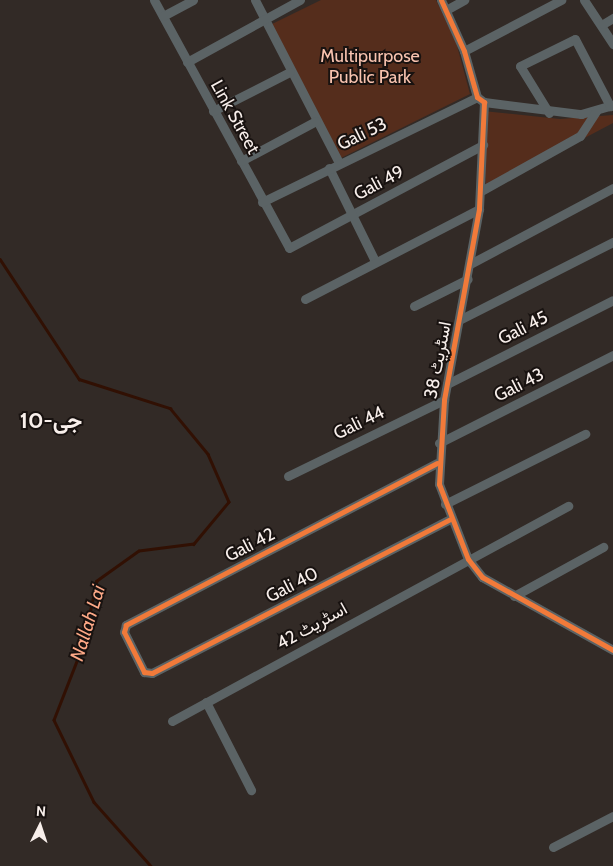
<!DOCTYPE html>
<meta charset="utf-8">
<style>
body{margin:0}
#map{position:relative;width:613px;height:866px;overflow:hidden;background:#322a26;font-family:Cabin,Vazirmatn,sans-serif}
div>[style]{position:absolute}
.green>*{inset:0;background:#552d1c}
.stream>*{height:2.5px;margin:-1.25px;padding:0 1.25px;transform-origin:1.25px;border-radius:1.25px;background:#311003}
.minor>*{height:9px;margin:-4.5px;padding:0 4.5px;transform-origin:4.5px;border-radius:4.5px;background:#5b6365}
.cycleway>*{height:5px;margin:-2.5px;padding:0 2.5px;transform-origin:2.5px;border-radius:2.5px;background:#f17a3a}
span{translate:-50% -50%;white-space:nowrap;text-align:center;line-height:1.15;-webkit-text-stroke:4px #181210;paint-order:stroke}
.park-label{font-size:18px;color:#f8c3af}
.street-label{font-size:18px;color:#f8efeb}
.water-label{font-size:19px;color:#fea987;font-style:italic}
.district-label{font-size:22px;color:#f8efeb;font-weight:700}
.north{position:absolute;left:15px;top:801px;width:50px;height:50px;-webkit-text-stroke:4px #181210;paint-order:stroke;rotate:4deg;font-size:14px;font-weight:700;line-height:20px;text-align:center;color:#f8efeb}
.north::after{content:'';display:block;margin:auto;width:18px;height:22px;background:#f8efeb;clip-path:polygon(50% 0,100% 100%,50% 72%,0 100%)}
</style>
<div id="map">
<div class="green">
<div style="clip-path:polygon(321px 0,436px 0,456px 42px,470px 94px,341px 158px,272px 24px)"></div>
<div style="clip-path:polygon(483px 111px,560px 119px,613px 115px,613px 123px,486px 190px)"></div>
</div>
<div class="stream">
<div style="left:0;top:259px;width:144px;rotate:56.6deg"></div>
<div style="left:79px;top:379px;width:96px;rotate:17.7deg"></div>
<div style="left:170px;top:408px;width:60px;rotate:50.4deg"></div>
<div style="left:208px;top:454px;width:52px;rotate:66.4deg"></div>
<div style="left:229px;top:502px;width:55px;rotate:129.8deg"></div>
<div style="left:194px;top:544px;width:55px;rotate:172.7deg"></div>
<div style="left:139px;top:551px;width:52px;rotate:144.5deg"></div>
<div style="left:97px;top:581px;width:66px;rotate:102.2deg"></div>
<div style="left:83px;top:646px;width:79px;rotate:111.4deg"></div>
<div style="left:54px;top:720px;width:91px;rotate:64deg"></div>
<div style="left:94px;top:802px;width:86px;rotate:48.3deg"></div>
</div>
<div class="minor">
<div style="left:154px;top:0;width:282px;rotate:61.4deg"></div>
<div style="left:289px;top:248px;width:220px;rotate:-28deg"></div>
<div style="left:255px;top:0;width:183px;rotate:62.7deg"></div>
<div style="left:441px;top:0;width:56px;rotate:65.7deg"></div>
<div style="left:464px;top:51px;width:48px;rotate:74.2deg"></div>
<div style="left:477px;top:97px;width:9px;rotate:36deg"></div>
<div style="left:484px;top:102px;width:107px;rotate:92.7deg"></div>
<div style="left:479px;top:209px;width:194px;rotate:100.4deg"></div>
<div style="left:444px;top:400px;width:84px;rotate:93.4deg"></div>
<div style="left:439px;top:484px;width:80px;rotate:68.9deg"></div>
<div style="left:468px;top:559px;width:23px;rotate:52deg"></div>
<div style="left:482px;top:577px;width:150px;rotate:29.1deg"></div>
<div style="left:584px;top:0;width:53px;rotate:56.6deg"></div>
<div style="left:446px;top:10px;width:21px;rotate:-29deg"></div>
<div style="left:163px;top:16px;width:34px;rotate:-28deg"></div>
<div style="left:603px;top:24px;width:12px;rotate:-31deg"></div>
<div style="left:464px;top:51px;width:110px;rotate:-27.7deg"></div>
<div style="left:187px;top:62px;width:129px;rotate:-28.8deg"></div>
<div style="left:484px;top:102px;width:98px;rotate:7.1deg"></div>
<div style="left:581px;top:114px;width:33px;rotate:-16deg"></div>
<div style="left:213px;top:111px;width:86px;rotate:-26.9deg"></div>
<div style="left:549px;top:113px;width:55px;rotate:-121.7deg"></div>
<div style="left:520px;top:66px;width:61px;rotate:-26.1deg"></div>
<div style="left:575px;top:39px;width:76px;rotate:62.4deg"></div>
<div style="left:241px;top:161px;width:85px;rotate:-28.1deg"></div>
<div style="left:329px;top:168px;width:104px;rotate:63.7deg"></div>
<div style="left:481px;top:191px;width:113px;rotate:-29.1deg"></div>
<div style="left:580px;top:136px;width:30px;rotate:-57deg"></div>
<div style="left:262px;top:202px;width:239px;rotate:-26deg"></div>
<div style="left:470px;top:264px;width:162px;rotate:-28deg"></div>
<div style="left:305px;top:299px;width:196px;rotate:-27.3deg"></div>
<div style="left:414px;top:306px;width:60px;rotate:-26.6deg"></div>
<div style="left:459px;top:320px;width:173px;rotate:-26.9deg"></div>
<div style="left:447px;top:384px;width:186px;rotate:-26.8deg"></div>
<div style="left:439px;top:443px;width:195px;rotate:-26.8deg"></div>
<div style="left:437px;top:463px;width:351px;rotate:152.5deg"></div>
<div style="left:126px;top:625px;width:7px;rotate:106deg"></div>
<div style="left:124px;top:632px;width:45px;rotate:63.4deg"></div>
<div style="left:144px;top:672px;width:8px;rotate:7deg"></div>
<div style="left:152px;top:673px;width:335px;rotate:-27.3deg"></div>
<div style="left:288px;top:476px;width:174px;rotate:-26deg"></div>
<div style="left:445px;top:504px;width:157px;rotate:-26.6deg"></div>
<div style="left:514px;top:596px;width:102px;rotate:-28.8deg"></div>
<div style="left:206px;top:702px;width:99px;rotate:62.9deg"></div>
<div style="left:172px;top:721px;width:451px;rotate:-28.5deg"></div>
<div style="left:553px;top:847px;width:68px;rotate:-27.3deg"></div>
</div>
<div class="cycleway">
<div style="left:441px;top:0;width:56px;rotate:65.7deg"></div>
<div style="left:464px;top:51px;width:48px;rotate:74.2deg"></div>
<div style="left:477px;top:97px;width:9px;rotate:36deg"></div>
<div style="left:484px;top:102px;width:107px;rotate:92.7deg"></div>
<div style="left:479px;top:209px;width:194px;rotate:100.4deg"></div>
<div style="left:444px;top:400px;width:84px;rotate:93.4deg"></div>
<div style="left:439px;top:484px;width:80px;rotate:68.9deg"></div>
<div style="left:468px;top:559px;width:23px;rotate:52deg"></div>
<div style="left:482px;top:577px;width:150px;rotate:29.1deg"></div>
<div style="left:437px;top:463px;width:351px;rotate:152.5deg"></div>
<div style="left:126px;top:625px;width:7px;rotate:106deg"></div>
<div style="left:124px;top:632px;width:45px;rotate:63.4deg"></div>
<div style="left:144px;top:672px;width:8px;rotate:7deg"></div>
<div style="left:152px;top:673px;width:335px;rotate:-27.3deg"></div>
</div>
<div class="park-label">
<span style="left:370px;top:67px">Multipurpose<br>Public Park</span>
</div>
<div class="street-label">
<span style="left:235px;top:117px;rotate:61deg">Link Street</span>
<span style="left:362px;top:134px;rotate:-26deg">Gali 53</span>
<span style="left:379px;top:183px;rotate:-28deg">Gali 49</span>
<span style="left:523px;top:328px;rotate:-27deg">Gali 45</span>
<span style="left:438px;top:360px;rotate:-79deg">اسٹریٹ 38</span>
<span style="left:519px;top:385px;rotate:-27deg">Gali 43</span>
<span style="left:359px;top:423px;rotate:-26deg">Gali 44</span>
<span style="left:250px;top:545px;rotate:-27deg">Gali 42</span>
<span style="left:292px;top:585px;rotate:-27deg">Gali 40</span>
<span style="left:312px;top:626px;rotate:-29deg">اسٹریٹ 42</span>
</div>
<div class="water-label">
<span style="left:88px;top:623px;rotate:-73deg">Nallah Lai</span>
</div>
<div class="district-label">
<span style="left:51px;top:421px">جی-10</span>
</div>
<div class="north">N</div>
</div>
